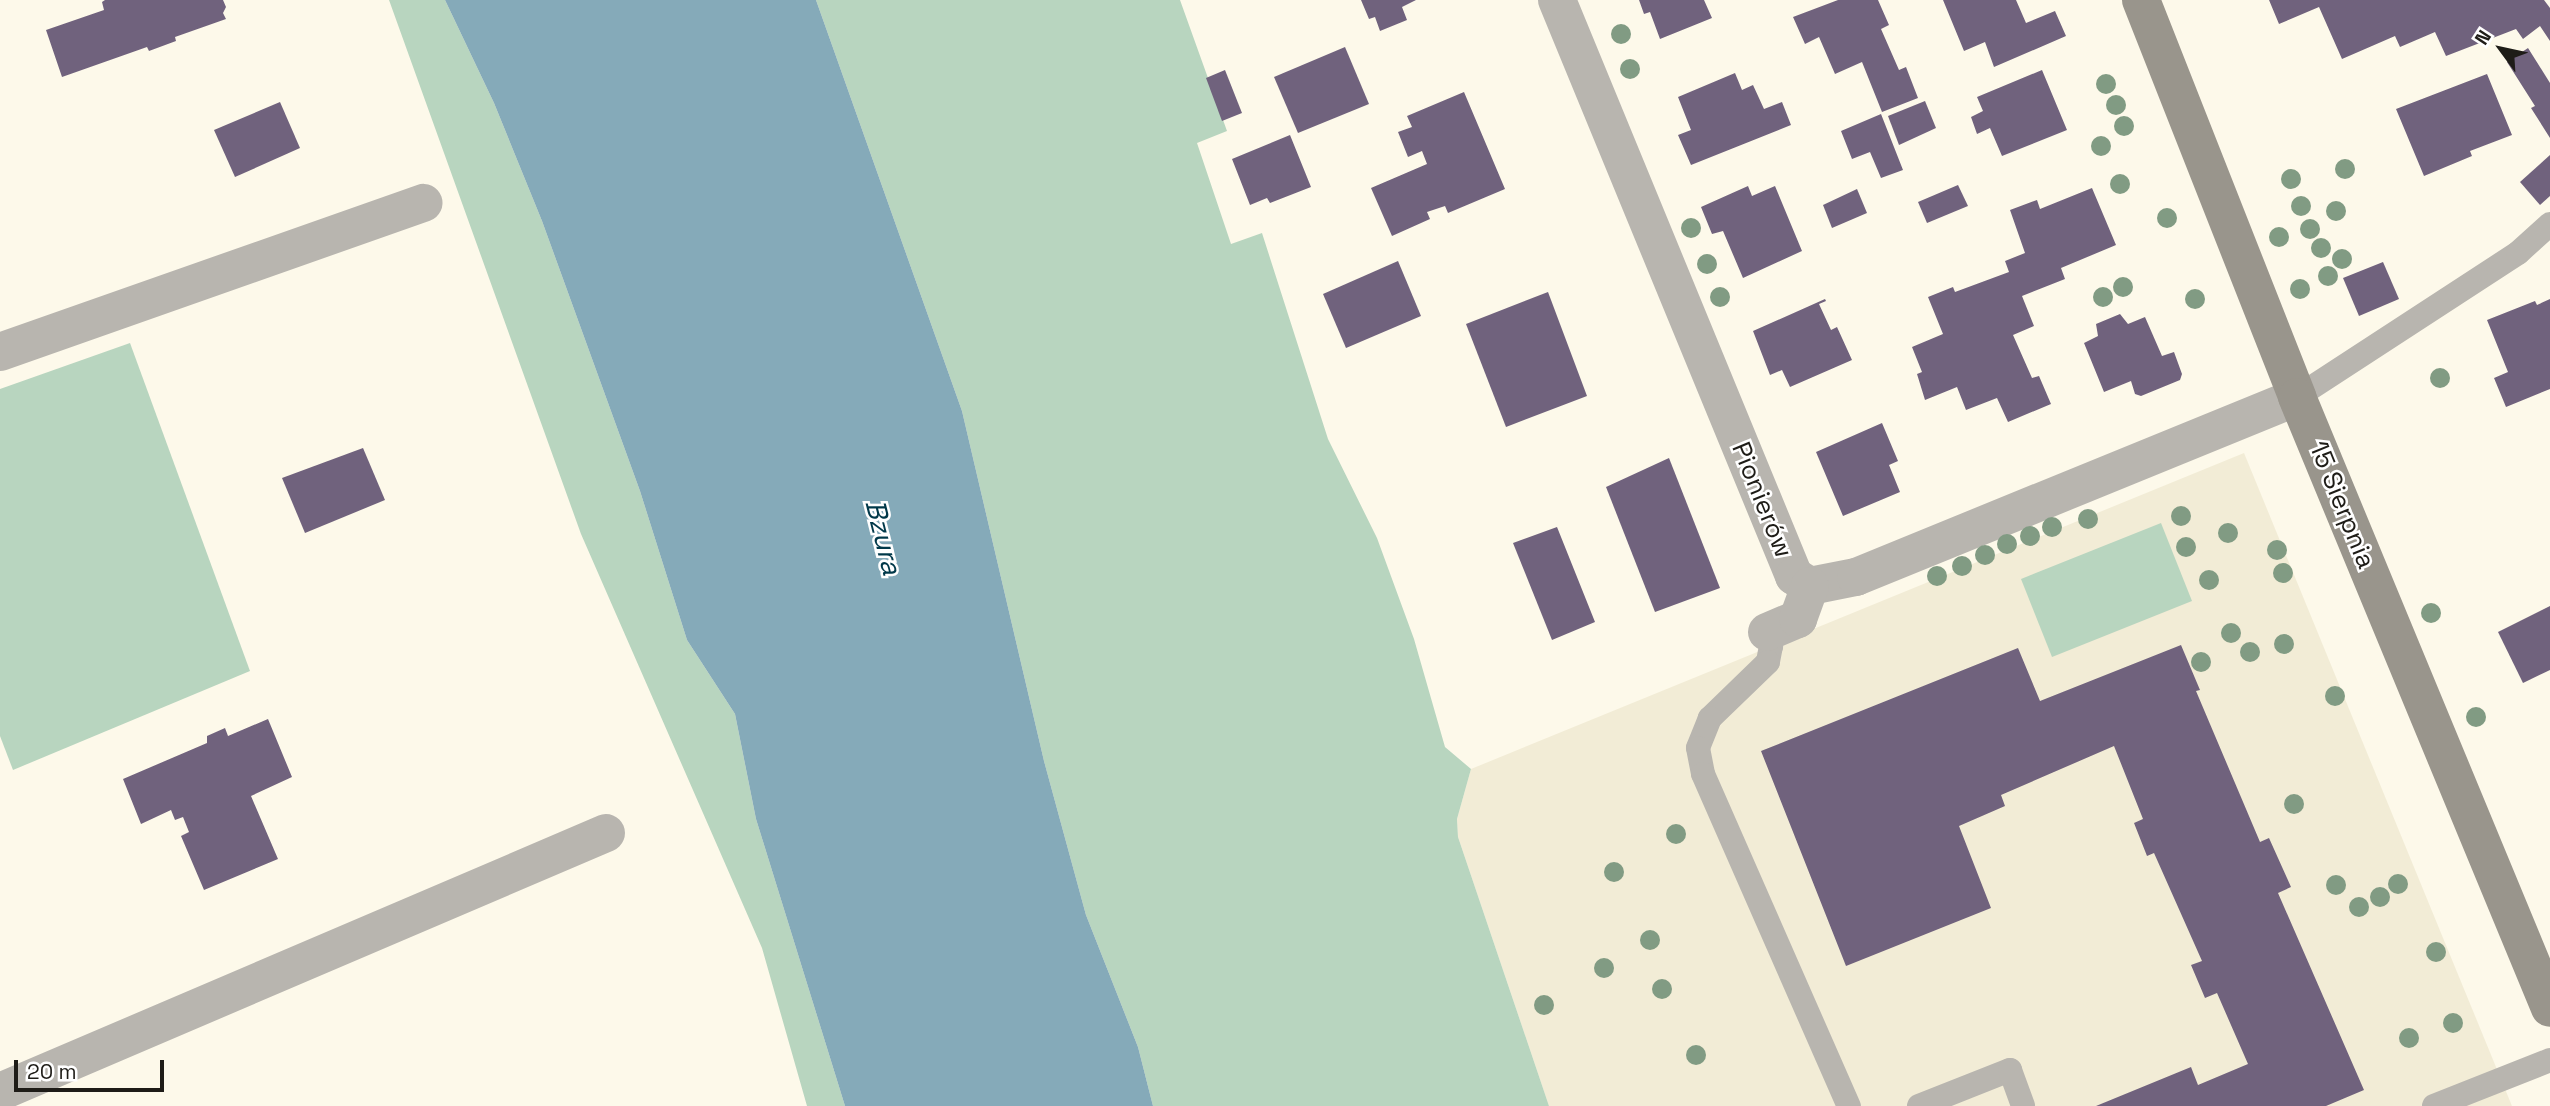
<!DOCTYPE html>
<meta charset="utf-8">
<style>
body{margin:0}
#map{position:relative;width:2550px;height:1106px;overflow:hidden;background:#fdf9ea;font-family:"Space Grotesk",sans-serif}
div>[style]{position:absolute}
.built>*{inset:0;background:#f2ecd6}
.green>*{inset:0;background:#b8d5bf}
.water>*{inset:0;background:#85aab9}
.building>*{inset:0;background:#70627d}
.lane>*{height:24px;margin:-12px;padding:0 12px;transform-origin:12px;border-radius:12px;background:#b8b5af}
.street>*{height:38px;margin:-19px;padding:0 19px;transform-origin:19px;border-radius:19px;background:#b8b5af}
.secondary>*{height:38px;margin:-19px;padding:0 19px;transform-origin:19px;border-radius:19px;background:#99958c}
.trees>*{width:20px;height:20px;margin:-10px;border-radius:50%;background:#819b83}
span{translate:-50% -50%;white-space:nowrap;text-align:center;line-height:1.15;-webkit-text-stroke:5px #fff;paint-order:stroke}
.street-label{font-size:26px;color:#1e1c17}
.water-label{font-size:28px;color:#003849;font-style:italic}
.north{position:absolute;left:2466px;top:14px;width:70px;height:70px;-webkit-text-stroke:5px #fff;paint-order:stroke;rotate:303deg;font-size:19px;font-weight:700;line-height:28px;text-align:center;color:#1e1c17}
.north::after{content:'';display:block;margin:auto;width:24px;height:32px;background:#1e1c17;clip-path:polygon(50% 0,100% 100%,50% 72%,0 100%)}
.scale{position:absolute;left:14px;top:1060px;width:150px;height:32px;box-sizing:border-box;border:4px solid #1e1c17;border-top:0;padding-left:9px;font-size:21px;line-height:24px;white-space:nowrap;color:#1e1c17;-webkit-text-stroke:5px #fff;paint-order:stroke}
</style>
<div id="map">
<div class="built">
<div style="clip-path:polygon(2244px 453px,2512px 1106px,1549px 1106px,1458px 837px,1457px 819px,1471px 769px)"></div>
</div>
<div class="green">
<div style="clip-path:polygon(389px 0,445px 0,494px 103px,542px 221px,640px 491px,687px 640px,735px 714px,756px 819px,845px 1106px,807px 1106px,762px 948px,581px 534px)"></div>
<div style="clip-path:polygon(816px 0,1180px 0,1227px 131px,1197px 143px,1231px 244px,1262px 233px,1328px 439px,1377px 538px,1414px 639px,1445px 747px,1471px 769px,1457px 819px,1458px 837px,1549px 1106px,1153px 1106px,1138px 1047px,1086px 915px,1044px 761px,962px 411px)"></div>
<div style="clip-path:polygon(130px 343px,250px 671px,13px 770px,0 736px,0 389px)"></div>
<div style="clip-path:polygon(2161px 523px,2192px 601px,2052px 657px,2021px 579px)"></div>
</div>
<div class="water">
<div style="clip-path:polygon(445px 0,816px 0,962px 411px,1044px 761px,1086px 915px,1138px 1047px,1153px 1106px,845px 1106px,756px 819px,735px 714px,687px 640px,640px 491px,542px 221px,494px 103px)"></div>
</div>
<div class="building">
<div style="clip-path:polygon(105px 0,223px 0,226px 7px,223px 13px,226px 19px,175px 37px,176px 41px,149px 51px,147px 47px,62px 77px,46px 30px,104px 10px,102px 2px)"></div>
<div style="clip-path:polygon(1361px 0,1416px 0,1402px 7px,1407px 20px,1380px 31px,1375px 17px,1369px 19px)"></div>
<div style="clip-path:polygon(1639px 0,1704px 0,1712px 18px,1660px 39px,1650px 12px,1644px 14px)"></div>
<div style="clip-path:polygon(1838px 0,1878px 0,1889px 25px,1881px 29px,1899px 70px,1906px 67px,1918px 98px,1882px 112px,1862px 62px,1835px 74px,1819px 37px,1805px 44px,1793px 17px)"></div>
<div style="clip-path:polygon(1943px 0,2016px 0,2026px 23px,2055px 11px,2066px 36px,1994px 67px,1985px 42px,1964px 51px)"></div>
<div style="clip-path:polygon(2269px 0,2544px 0,2550px 8px,2550px 41px,2540px 26px,2523px 39px,2516px 29px,2446px 56px,2435px 32px,2400px 47px,2395px 36px,2342px 59px,2319px 7px,2279px 24px)"></div>
<div style="clip-path:polygon(1345px 47px,1369px 104px,1298px 133px,1274px 77px)"></div>
<div style="clip-path:polygon(2528px 48px,2550px 83px,2550px 138px,2531px 108px,2535px 106px,2507px 62px)"></div>
<div style="clip-path:polygon(1225px 70px,1242px 113px,1222px 121px,1206px 78px)"></div>
<div style="clip-path:polygon(2042px 70px,2067px 130px,2002px 156px,1990px 128px,1977px 134px,1971px 117px,1983px 111px,1977px 97px)"></div>
<div style="clip-path:polygon(1735px 73px,1742px 90px,1753px 85px,1764px 109px,1782px 102px,1791px 125px,1691px 165px,1678px 135px,1691px 130px,1678px 97px)"></div>
<div style="clip-path:polygon(2487px 74px,2512px 135px,2470px 151px,2472px 156px,2424px 176px,2396px 109px)"></div>
<div style="clip-path:polygon(1464px 92px,1505px 189px,1448px 213px,1445px 206px,1427px 212px,1430px 219px,1392px 236px,1371px 188px,1427px 164px,1422px 151px,1408px 157px,1398px 132px,1412px 127px,1407px 116px)"></div>
<div style="clip-path:polygon(1925px 101px,1936px 128px,1899px 145px,1888px 116px)"></div>
<div style="clip-path:polygon(280px 102px,300px 148px,235px 177px,214px 130px)"></div>
<div style="clip-path:polygon(1881px 114px,1903px 170px,1881px 178px,1870px 152px,1852px 159px,1841px 131px)"></div>
<div style="clip-path:polygon(1290px 135px,1311px 187px,1270px 203px,1267px 198px,1250px 205px,1232px 159px)"></div>
<div style="clip-path:polygon(2550px 155px,2550px 196px,2540px 205px,2520px 182px)"></div>
<div style="clip-path:polygon(1958px 185px,1968px 206px,1927px 223px,1918px 202px)"></div>
<div style="clip-path:polygon(1748px 186px,1752px 196px,1775px 186px,1802px 251px,1743px 278px,1723px 231px,1712px 234px,1701px 207px)"></div>
<div style="clip-path:polygon(2092px 188px,2116px 245px,2061px 268px,2065px 279px,2022px 296px,2034px 326px,2013px 335px,2032px 378px,2039px 376px,2051px 404px,2008px 422px,1997px 398px,1966px 410px,1957px 387px,1925px 400px,1917px 374px,1922px 372px,1912px 347px,1943px 334px,1928px 297px,1953px 287px,1955px 292px,2009px 272px,2005px 261px,2025px 253px,2010px 210px,2037px 200px,2040px 209px)"></div>
<div style="clip-path:polygon(1857px 189px,1867px 213px,1832px 228px,1823px 205px)"></div>
<div style="clip-path:polygon(1398px 261px,1421px 316px,1346px 348px,1323px 294px)"></div>
<div style="clip-path:polygon(2383px 262px,2399px 299px,2359px 316px,2343px 278px)"></div>
<div style="clip-path:polygon(1548px 292px,1587px 396px,1506px 427px,1466px 324px)"></div>
<div style="clip-path:polygon(1825px 299px,1826px 301px,1819px 304px,1831px 330px,1837px 327px,1852px 360px,1790px 387px,1782px 370px,1770px 375px,1753px 331px)"></div>
<div style="clip-path:polygon(2550px 299px,2550px 389px,2506px 407px,2494px 378px,2508px 372px,2487px 320px,2535px 301px,2537px 305px)"></div>
<div style="clip-path:polygon(2120px 314px,2128px 324px,2145px 317px,2162px 356px,2174px 352px,2182px 374px,2180px 380px,2141px 396px,2135px 394px,2131px 381px,2104px 392px,2084px 343px,2098px 336px,2096px 324px)"></div>
<div style="clip-path:polygon(1882px 423px,1898px 461px,1889px 465px,1900px 492px,1843px 516px,1816px 452px)"></div>
<div style="clip-path:polygon(363px 448px,385px 500px,305px 533px,282px 478px)"></div>
<div style="clip-path:polygon(1669px 458px,1720px 588px,1655px 612px,1606px 487px)"></div>
<div style="clip-path:polygon(1557px 527px,1595px 622px,1552px 640px,1513px 543px)"></div>
<div style="clip-path:polygon(2550px 606px,2550px 670px,2523px 683px,2498px 632px)"></div>
<div style="clip-path:polygon(2181px 645px,2200px 690px,2196px 691px,2260px 842px,2269px 838px,2291px 887px,2278px 893px,2364px 1090px,2326px 1106px,2096px 1106px,2191px 1067px,2198px 1085px,2248px 1064px,2217px 993px,2205px 998px,2191px 965px,2202px 961px,2154px 853px,2147px 856px,2134px 823px,2143px 819px,2114px 746px,2001px 795px,2005px 806px,1959px 826px,1991px 908px,1846px 966px,1761px 751px,2018px 648px,2040px 701px)"></div>
<div style="clip-path:polygon(268px 719px,292px 777px,251px 796px,278px 859px,204px 890px,181px 836px,189px 832px,183px 817px,175px 820px,171px 810px,141px 824px,123px 779px,207px 743px,207px 736px,225px 728px,228px 736px)"></div>
</div>
<div class="lane">
<div style="left:2297px;top:397px;width:264px;rotate:-33.1deg"></div>
<div style="left:2518px;top:253px;width:43px;rotate:-42.2deg"></div>
<div style="left:1767px;top:632px;width:15px;rotate:74deg"></div>
<div style="left:1771px;top:646px;width:16px;rotate:101deg"></div>
<div style="left:1768px;top:662px;width:81px;rotate:136deg"></div>
<div style="left:1710px;top:718px;width:32px;rotate:112deg"></div>
<div style="left:1698px;top:748px;width:26px;rotate:79deg"></div>
<div style="left:1703px;top:774px;width:363px;rotate:66.3deg"></div>
<div style="left:1919px;top:1106px;width:98px;rotate:-21.6deg"></div>
<div style="left:2010px;top:1070px;width:38px;rotate:70deg"></div>
<div style="left:2434px;top:1106px;width:125px;rotate:-21.6deg"></div>
</div>
<div class="street">
<div style="left:1557px;top:0;width:623px;rotate:67.63deg"></div>
<div style="left:1794px;top:576px;width:19px;rotate:32deg"></div>
<div style="left:1810px;top:586px;width:47px;rotate:-11.1deg"></div>
<div style="left:1856px;top:577px;width:476px;rotate:-22.2deg"></div>
<div style="left:0;top:352px;width:449px;rotate:-19.4deg"></div>
<div style="left:1767px;top:632px;width:34px;rotate:-23deg"></div>
<div style="left:1798px;top:619px;width:35px;rotate:-70deg"></div>
<div style="left:0;top:1092px;width:659px;rotate:-23.14deg"></div>
</div>
<div class="secondary">
<div style="left:2141px;top:0;width:427px;rotate:68.5deg"></div>
<div style="left:2297px;top:397px;width:661px;rotate:67.51deg"></div>
</div>
<div class="trees">
<div style="left:1621px;top:34px"></div>
<div style="left:1630px;top:69px"></div>
<div style="left:2106px;top:84px"></div>
<div style="left:2116px;top:105px"></div>
<div style="left:2124px;top:126px"></div>
<div style="left:2101px;top:146px"></div>
<div style="left:2345px;top:169px"></div>
<div style="left:2291px;top:179px"></div>
<div style="left:2120px;top:184px"></div>
<div style="left:2301px;top:206px"></div>
<div style="left:2336px;top:211px"></div>
<div style="left:2167px;top:218px"></div>
<div style="left:1691px;top:228px"></div>
<div style="left:2310px;top:229px"></div>
<div style="left:2279px;top:237px"></div>
<div style="left:2321px;top:248px"></div>
<div style="left:2342px;top:259px"></div>
<div style="left:1707px;top:264px"></div>
<div style="left:2328px;top:276px"></div>
<div style="left:2123px;top:287px"></div>
<div style="left:2300px;top:289px"></div>
<div style="left:1720px;top:297px"></div>
<div style="left:2103px;top:297px"></div>
<div style="left:2195px;top:299px"></div>
<div style="left:2440px;top:378px"></div>
<div style="left:2181px;top:516px"></div>
<div style="left:2088px;top:519px"></div>
<div style="left:2052px;top:527px"></div>
<div style="left:2228px;top:533px"></div>
<div style="left:2030px;top:536px"></div>
<div style="left:2007px;top:544px"></div>
<div style="left:2186px;top:547px"></div>
<div style="left:2277px;top:550px"></div>
<div style="left:1985px;top:555px"></div>
<div style="left:1962px;top:566px"></div>
<div style="left:2283px;top:573px"></div>
<div style="left:1937px;top:576px"></div>
<div style="left:2209px;top:580px"></div>
<div style="left:2431px;top:613px"></div>
<div style="left:2231px;top:633px"></div>
<div style="left:2284px;top:644px"></div>
<div style="left:2250px;top:652px"></div>
<div style="left:2201px;top:662px"></div>
<div style="left:2335px;top:696px"></div>
<div style="left:2476px;top:717px"></div>
<div style="left:2294px;top:804px"></div>
<div style="left:1676px;top:834px"></div>
<div style="left:1614px;top:872px"></div>
<div style="left:2398px;top:884px"></div>
<div style="left:2336px;top:885px"></div>
<div style="left:2380px;top:897px"></div>
<div style="left:2359px;top:907px"></div>
<div style="left:1650px;top:940px"></div>
<div style="left:2436px;top:952px"></div>
<div style="left:1604px;top:968px"></div>
<div style="left:1662px;top:989px"></div>
<div style="left:1544px;top:1005px"></div>
<div style="left:2453px;top:1023px"></div>
<div style="left:2409px;top:1038px"></div>
<div style="left:1696px;top:1055px"></div>
</div>
<div class="street-label">
<span style="left:1762px;top:500px;rotate:68deg">Pionierów</span>
<span style="left:2342px;top:505px;rotate:68deg">15 Sierpnia</span>
</div>
<div class="water-label">
<span style="left:884px;top:537px;rotate:76deg">Bzura</span>
</div>
<div class="north">N</div>
<div class="scale">20 m</div>
</div>
